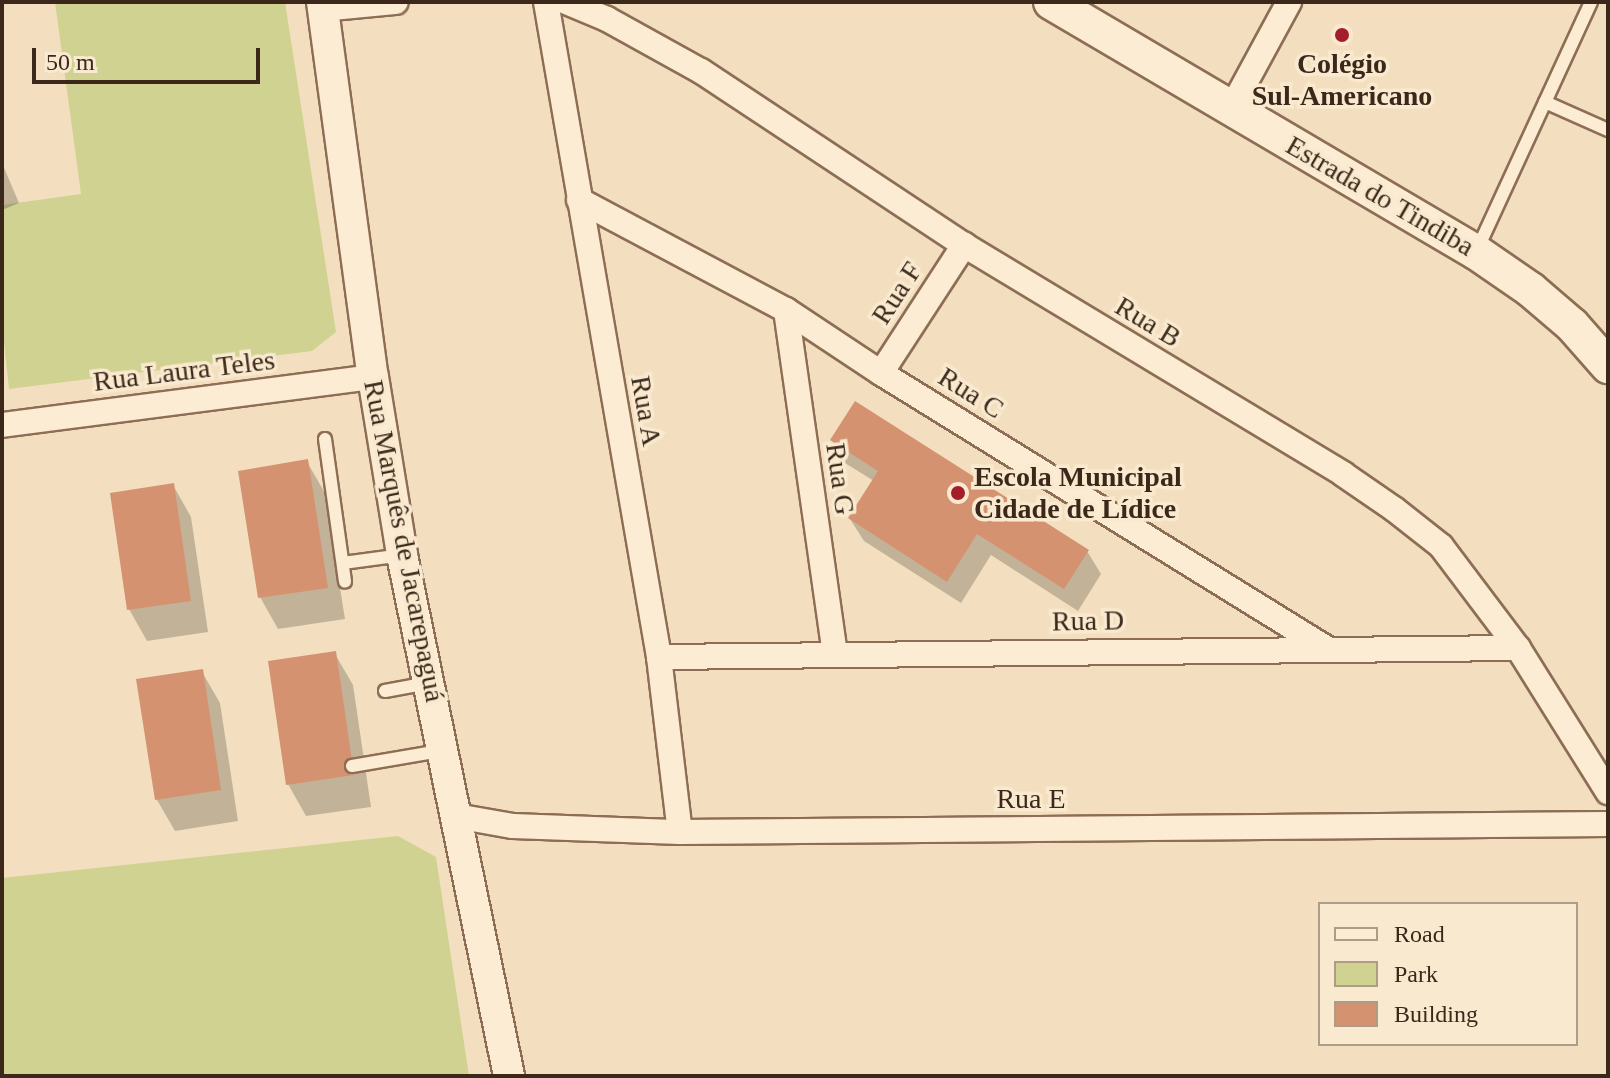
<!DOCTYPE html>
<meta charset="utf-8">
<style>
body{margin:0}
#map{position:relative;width:1610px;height:1078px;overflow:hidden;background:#f3dfbf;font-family:Georgia,serif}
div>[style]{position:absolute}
.green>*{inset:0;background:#d0d291}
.shadow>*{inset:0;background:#0003}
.building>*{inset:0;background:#d59270}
.roads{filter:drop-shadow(2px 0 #8d6e55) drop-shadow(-2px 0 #8d6e55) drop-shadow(0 2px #8d6e55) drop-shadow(0 -2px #8d6e55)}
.service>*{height:12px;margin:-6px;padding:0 6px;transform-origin:6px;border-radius:6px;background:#fcecd3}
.minor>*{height:24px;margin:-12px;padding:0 12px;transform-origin:12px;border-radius:12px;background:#fcecd3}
.tertiary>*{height:30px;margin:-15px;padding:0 15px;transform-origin:15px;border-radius:15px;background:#fcecd3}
.secondary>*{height:34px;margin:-17px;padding:0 17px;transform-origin:17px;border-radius:17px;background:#fcecd3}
.dots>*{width:22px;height:22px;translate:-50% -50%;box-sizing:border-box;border:4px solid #f9e9cf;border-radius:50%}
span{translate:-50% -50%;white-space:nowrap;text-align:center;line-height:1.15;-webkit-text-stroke:7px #f9e9cf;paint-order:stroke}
.poi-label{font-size:28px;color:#3b281b;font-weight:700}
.left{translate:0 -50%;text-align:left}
.street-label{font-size:28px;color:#3b281b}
.frame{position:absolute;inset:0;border:4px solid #3b281b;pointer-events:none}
.legend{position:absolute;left:1318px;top:902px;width:260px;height:144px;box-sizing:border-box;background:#f9e9cf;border:2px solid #ad9c87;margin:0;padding:10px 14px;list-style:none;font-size:24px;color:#3b281b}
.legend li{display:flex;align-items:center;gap:16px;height:40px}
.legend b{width:40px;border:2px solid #ad9c87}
.scale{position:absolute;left:32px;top:48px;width:228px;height:36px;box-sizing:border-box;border:4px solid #3b281b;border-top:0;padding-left:10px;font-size:24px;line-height:28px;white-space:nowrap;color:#3b281b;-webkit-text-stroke:6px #f9e9cf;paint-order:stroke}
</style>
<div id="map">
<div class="green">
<div style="clip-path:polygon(55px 2px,285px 2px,336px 332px,312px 351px,9px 389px,2px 324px,2px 205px,81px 194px)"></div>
<div style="clip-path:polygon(398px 836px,436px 857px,469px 1076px,2px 1076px,2px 878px)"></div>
</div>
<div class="shadow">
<div style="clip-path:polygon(2px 163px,19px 203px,2px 210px)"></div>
<div style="clip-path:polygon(832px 440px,1087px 551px,1101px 574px,1078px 611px,991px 555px,961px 603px,864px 541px,850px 519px,874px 481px,845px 463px)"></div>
<div style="clip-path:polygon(307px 462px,325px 493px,345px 619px,278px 629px,260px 597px)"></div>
<div style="clip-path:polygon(173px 485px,191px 517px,208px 632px,147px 641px,129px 609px)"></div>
<div style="clip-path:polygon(335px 654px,353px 685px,371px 807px,306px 816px,288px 784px)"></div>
<div style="clip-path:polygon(202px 672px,220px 703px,238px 821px,175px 831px,157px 800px)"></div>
</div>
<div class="building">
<div style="clip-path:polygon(855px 401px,1089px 550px,1064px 589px,977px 534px,947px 582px,848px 518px,878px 471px,830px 440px)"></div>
<div style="clip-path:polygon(308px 459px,328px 588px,258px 598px,238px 471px)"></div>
<div style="clip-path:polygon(174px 483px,191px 601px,127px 610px,110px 493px)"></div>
<div style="clip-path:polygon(336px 651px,354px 775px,286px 785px,268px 661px)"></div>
<div style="clip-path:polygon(203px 669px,221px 790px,155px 800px,136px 679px)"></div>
</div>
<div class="roads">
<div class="service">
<div style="left:1545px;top:102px;width:69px;rotate:24deg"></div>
<div style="left:1477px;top:250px;width:273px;rotate:-65.3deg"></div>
<div style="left:325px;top:439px;width:144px;rotate:82deg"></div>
<div style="left:343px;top:563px;width:60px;rotate:-7.7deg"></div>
<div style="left:385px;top:691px;width:44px;rotate:-10.5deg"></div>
<div style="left:352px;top:766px;width:89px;rotate:-9.7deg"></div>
</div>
<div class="minor">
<div style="left:546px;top:2px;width:665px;rotate:80.21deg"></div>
<div style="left:659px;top:657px;width:176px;rotate:83.2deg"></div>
<div style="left:566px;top:2px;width:44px;rotate:22.5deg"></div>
<div style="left:607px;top:19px;width:107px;rotate:29deg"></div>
<div style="left:701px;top:71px;width:315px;rotate:33.5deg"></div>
<div style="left:964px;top:245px;width:443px;rotate:31.1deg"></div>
<div style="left:1343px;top:474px;width:62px;rotate:34.5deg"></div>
<div style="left:1394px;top:509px;width:60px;rotate:38.2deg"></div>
<div style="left:1441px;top:546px;width:128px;rotate:53deg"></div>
<div style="left:1518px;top:648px;width:170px;rotate:58deg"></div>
<div style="left:323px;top:9px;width:73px;rotate:-5.5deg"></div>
<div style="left:1231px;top:109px;width:122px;rotate:-61.5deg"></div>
<div style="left:579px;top:200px;width:234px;rotate:28deg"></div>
<div style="left:786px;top:310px;width:114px;rotate:33.6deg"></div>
<div style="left:881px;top:373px;width:523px;rotate:31.72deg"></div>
<div style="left:786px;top:310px;width:348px;rotate:81.9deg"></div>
<div style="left:881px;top:373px;width:153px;rotate:-57deg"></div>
<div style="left:2px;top:425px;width:374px;rotate:-7.4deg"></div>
<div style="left:659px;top:657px;width:859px;rotate:-0.6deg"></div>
<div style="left:456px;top:816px;width:58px;rotate:10deg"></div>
<div style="left:513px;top:826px;width:167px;rotate:2.1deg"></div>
<div style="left:680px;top:832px;width:928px;rotate:-0.49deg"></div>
</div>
<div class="tertiary">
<div style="left:322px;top:2px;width:378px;rotate:82.3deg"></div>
<div style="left:373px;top:377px;width:180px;rotate:80.7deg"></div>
<div style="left:402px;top:555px;width:532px;rotate:78.39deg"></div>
</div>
<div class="secondary">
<div style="left:1051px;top:2px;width:493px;rotate:30.5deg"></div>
<div style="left:1476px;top:252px;width:67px;rotate:34.6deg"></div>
<div style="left:1531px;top:290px;width:54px;rotate:40.5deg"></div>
<div style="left:1572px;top:325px;width:55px;rotate:48.7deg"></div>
</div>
</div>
<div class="dots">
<div style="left:1342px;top:35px;background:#a31e2a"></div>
<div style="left:958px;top:493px;background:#a31e2a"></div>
</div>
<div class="poi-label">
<span style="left:1342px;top:80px">Colégio<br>Sul-Americano</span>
<span class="left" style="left:974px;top:493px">Escola Municipal<br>Cidade de Lídice</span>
</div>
<div class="street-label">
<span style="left:1380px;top:196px;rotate:30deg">Estrada do Tindiba</span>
<span style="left:897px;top:293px;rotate:-57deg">Rua F</span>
<span style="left:1148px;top:322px;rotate:31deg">Rua B</span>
<span style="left:184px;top:371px;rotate:-7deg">Rua Laura Teles</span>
<span style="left:971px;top:393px;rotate:32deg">Rua C</span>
<span style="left:646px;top:411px;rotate:80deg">Rua A</span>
<span style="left:840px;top:479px;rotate:82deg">Rua G</span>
<span style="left:404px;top:541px;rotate:79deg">Rua Marquês de Jacarepaguá</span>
<span style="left:1088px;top:621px;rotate:-1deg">Rua D</span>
<span style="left:1031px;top:799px">Rua E</span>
</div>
<div class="frame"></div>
<ul class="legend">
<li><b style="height:10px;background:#fcecd3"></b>Road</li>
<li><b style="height:22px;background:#d0d291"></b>Park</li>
<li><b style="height:22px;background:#d59270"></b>Building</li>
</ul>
<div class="scale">50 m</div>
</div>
